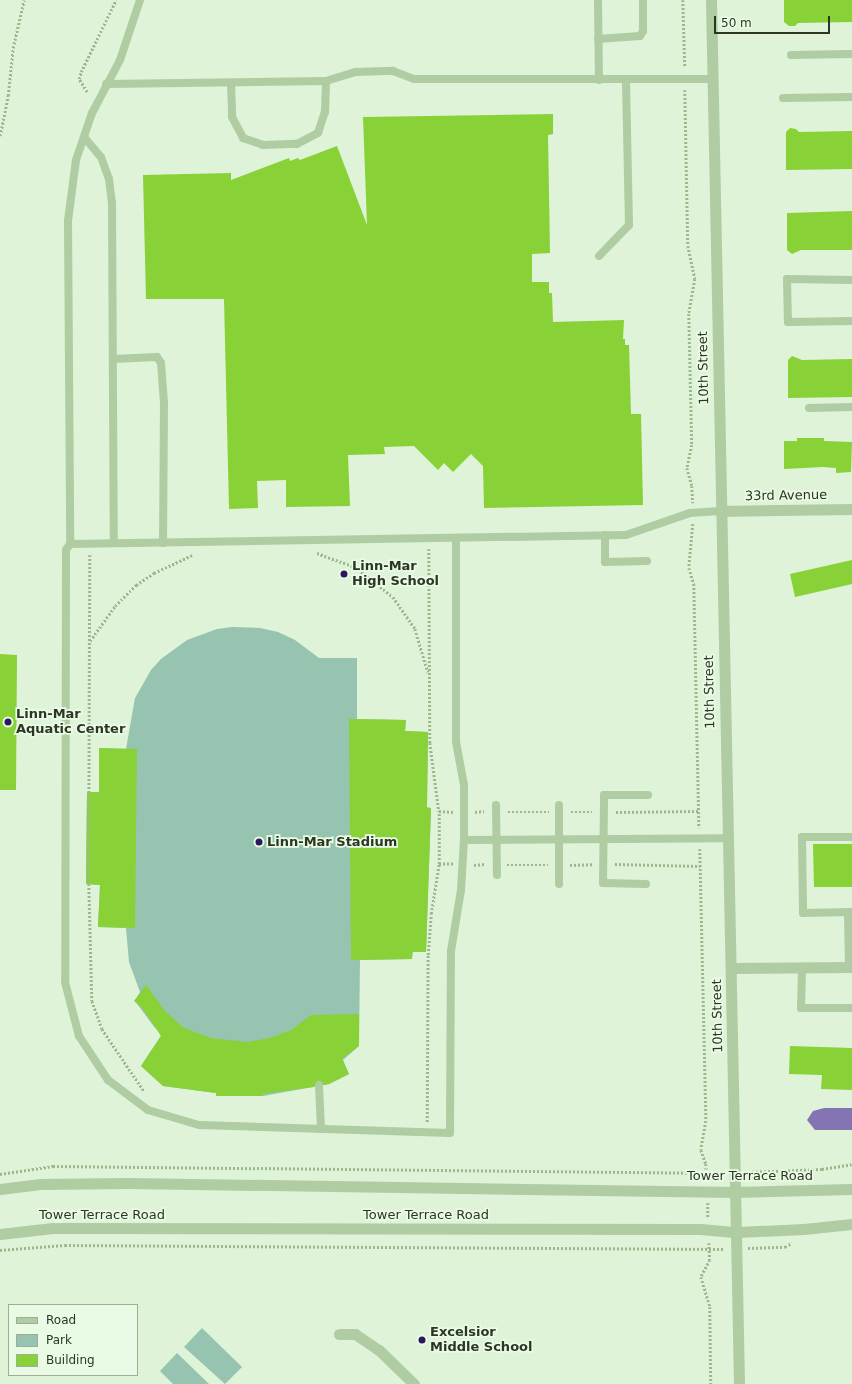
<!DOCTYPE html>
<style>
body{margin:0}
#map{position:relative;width:852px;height:1384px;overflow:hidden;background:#def3d7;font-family:"DejaVu Sans",sans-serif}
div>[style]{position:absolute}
.green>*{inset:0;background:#96c4b0}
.water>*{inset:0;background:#8574b3}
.building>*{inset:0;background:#88d137}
.path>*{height:2.5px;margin-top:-1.25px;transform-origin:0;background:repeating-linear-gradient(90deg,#9bb88d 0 2px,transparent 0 4px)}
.service>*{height:8px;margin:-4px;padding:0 4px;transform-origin:4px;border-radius:4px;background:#afcca2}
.minor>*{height:11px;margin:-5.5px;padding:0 5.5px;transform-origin:5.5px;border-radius:5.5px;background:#afcca2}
.tertiary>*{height:11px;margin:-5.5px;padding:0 5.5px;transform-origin:5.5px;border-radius:5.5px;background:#afcca2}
.dots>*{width:11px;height:11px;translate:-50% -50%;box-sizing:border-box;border:2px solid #e9fbe4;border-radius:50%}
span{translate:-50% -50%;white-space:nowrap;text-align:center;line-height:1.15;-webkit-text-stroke:3.5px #e9fbe4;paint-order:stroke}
.street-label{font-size:13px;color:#2d3625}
.poi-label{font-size:13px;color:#2d3625;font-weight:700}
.left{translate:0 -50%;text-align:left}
.legend{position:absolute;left:8px;top:1304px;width:130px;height:72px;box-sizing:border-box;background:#e9fbe4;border:1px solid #9eac98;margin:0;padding:5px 7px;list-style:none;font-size:12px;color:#2d3625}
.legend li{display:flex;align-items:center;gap:8px;height:20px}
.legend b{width:20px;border:1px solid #9eac98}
.scale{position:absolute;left:714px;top:16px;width:116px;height:18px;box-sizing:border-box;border:2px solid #2d3625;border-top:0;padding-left:5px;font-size:12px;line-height:14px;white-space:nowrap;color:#2d3625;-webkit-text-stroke:3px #e9fbe4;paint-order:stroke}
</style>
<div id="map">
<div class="green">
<div style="clip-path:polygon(232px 627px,260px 628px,278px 632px,295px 640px,319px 658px,357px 658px,357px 719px,406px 720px,405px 731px,428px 732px,427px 807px,431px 808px,426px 952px,413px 952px,412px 959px,360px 960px,359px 1046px,343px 1060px,349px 1074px,329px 1084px,263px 1096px,216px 1096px,216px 1093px,163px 1086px,141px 1066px,168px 1025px,155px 1028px,135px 1001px,140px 992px,129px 962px,126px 928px,98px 927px,100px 885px,86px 884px,87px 792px,99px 792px,99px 748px,126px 749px,135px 698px,151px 670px,161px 659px,187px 640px,217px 629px)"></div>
<div style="clip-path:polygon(202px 1328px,242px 1367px,225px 1384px,184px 1347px)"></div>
<div style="clip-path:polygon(177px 1353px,209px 1384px,173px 1384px,160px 1371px)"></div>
</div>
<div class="water">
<div style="clip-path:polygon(824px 1108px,852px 1108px,852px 1130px,815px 1130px,807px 1120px,813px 1111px)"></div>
</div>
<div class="building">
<div style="clip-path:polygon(784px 0,852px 0,852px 22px,798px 23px,795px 26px,789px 26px,784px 22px)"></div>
<div style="clip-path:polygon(553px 114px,553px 134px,548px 135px,550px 253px,532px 254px,532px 282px,549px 282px,549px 293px,552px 293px,553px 322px,624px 320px,623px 339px,625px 339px,625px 345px,629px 345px,631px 414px,641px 414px,643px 505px,484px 508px,483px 466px,471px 454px,453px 472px,444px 463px,438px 470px,414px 446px,384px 447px,385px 454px,348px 455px,350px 506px,286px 507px,286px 480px,257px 481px,258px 508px,229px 509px,224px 299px,146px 299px,143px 175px,231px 173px,231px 180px,289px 158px,290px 161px,298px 158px,300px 160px,337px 146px,367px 225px,363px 117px)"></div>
<div style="clip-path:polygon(790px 128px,796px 129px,799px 132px,852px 131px,852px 169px,786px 170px,786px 132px)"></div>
<div style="clip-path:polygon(852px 211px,852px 250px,801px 250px,792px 254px,787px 250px,787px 213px)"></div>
<div style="clip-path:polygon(792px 356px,802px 360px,852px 359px,852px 397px,788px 398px,788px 360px)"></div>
<div style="clip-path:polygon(797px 438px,824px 438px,824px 441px,852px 442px,851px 472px,836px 473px,836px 468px,823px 467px,784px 469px,784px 441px,797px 441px)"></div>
<div style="clip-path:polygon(852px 560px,852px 584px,795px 597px,790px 574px)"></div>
<div style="clip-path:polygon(0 654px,17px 655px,16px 790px,0 790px)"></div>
<div style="clip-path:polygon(349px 719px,406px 720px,405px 731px,428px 732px,427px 808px,431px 808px,426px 952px,412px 952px,412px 959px,351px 960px)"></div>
<div style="clip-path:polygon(99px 748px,137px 749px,135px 928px,98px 927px,100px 885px,86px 884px,87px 792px,99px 792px)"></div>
<div style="clip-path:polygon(813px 844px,852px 844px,852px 887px,814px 887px)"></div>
<div style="clip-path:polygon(146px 985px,165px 1011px,184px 1028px,211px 1038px,247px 1042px,270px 1038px,291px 1030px,311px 1015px,359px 1014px,359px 1046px,342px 1059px,349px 1074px,329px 1084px,324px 1085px,318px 1080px,314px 1087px,263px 1094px,263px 1096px,216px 1096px,216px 1093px,163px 1086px,141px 1066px,161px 1036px,142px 1008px,134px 1001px)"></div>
<div style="clip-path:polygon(790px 1046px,852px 1048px,852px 1090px,821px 1089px,822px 1075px,789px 1074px)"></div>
</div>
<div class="path">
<div style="left:683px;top:0;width:67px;rotate:88.3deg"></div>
<div style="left:685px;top:90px;width:156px;rotate:88.9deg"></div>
<div style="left:688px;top:246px;width:34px;rotate:78deg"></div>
<div style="left:695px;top:279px;width:36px;rotate:100deg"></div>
<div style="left:689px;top:314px;width:131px;rotate:88.7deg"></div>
<div style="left:692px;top:445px;width:24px;rotate:102deg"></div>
<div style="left:687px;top:468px;width:19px;rotate:74deg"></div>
<div style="left:692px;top:486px;width:17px;rotate:87deg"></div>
<div style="left:87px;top:92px;width:15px;rotate:-122deg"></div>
<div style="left:79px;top:79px;width:7px;rotate:-74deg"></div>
<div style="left:81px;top:72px;width:80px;rotate:-64.1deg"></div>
<div style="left:0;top:136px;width:41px;rotate:-78.7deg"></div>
<div style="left:8px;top:96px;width:48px;rotate:-84.1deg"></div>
<div style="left:13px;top:48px;width:49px;rotate:-77.1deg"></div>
<div style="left:693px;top:524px;width:44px;rotate:95.2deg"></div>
<div style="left:689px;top:568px;width:17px;rotate:73deg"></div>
<div style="left:694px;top:584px;width:244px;rotate:88.8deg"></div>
<div style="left:429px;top:549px;width:194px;rotate:89.7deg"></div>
<div style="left:430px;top:743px;width:69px;rotate:82.5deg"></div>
<div style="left:317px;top:553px;width:40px;rotate:20.2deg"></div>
<div style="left:355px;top:567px;width:48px;rotate:38.3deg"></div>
<div style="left:393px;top:597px;width:39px;rotate:55deg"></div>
<div style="left:415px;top:629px;width:45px;rotate:73.2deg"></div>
<div style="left:90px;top:555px;width:329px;rotate:90.2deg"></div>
<div style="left:89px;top:884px;width:117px;rotate:88.5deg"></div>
<div style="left:92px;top:1001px;width:30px;rotate:70deg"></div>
<div style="left:102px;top:1029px;width:75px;rotate:55.9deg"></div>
<div style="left:90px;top:641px;width:43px;rotate:-54.5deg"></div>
<div style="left:115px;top:606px;width:30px;rotate:-45deg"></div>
<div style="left:136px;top:585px;width:22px;rotate:-34deg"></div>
<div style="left:154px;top:573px;width:42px;rotate:-25.3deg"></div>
<div style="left:475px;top:812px;width:9px;rotate:-6deg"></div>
<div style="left:508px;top:812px;width:41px"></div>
<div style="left:571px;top:812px;width:21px"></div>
<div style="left:616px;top:812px;width:83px;rotate:-0.7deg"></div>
<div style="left:700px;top:849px;width:272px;rotate:88.7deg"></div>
<div style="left:706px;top:1121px;width:29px;rotate:100deg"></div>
<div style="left:701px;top:1150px;width:15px;rotate:70deg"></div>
<div style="left:706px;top:1164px;width:16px;rotate:86deg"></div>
<div style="left:453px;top:864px;width:14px;rotate:180deg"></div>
<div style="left:439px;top:864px;width:53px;rotate:-90deg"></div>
<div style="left:439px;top:811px;width:14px;rotate:4deg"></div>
<div style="left:615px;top:864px;width:85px;rotate:1.3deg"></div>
<div style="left:474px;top:865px;width:11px;rotate:-5deg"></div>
<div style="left:507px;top:865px;width:41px"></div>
<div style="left:570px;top:865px;width:23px;rotate:-2deg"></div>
<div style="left:427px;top:1122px;width:167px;rotate:-89.7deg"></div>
<div style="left:428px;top:955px;width:41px;rotate:-85.8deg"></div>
<div style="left:431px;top:914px;width:51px;rotate:-80.9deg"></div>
<div style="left:748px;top:1172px;width:74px;rotate:-2.3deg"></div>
<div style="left:822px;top:1169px;width:30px;rotate:-9deg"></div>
<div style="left:0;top:1174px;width:54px;rotate:-8.6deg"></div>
<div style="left:53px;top:1166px;width:670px;rotate:0.6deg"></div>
<div style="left:708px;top:1203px;width:15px;rotate:90deg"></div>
<div style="left:709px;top:1243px;width:17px;rotate:87deg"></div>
<div style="left:710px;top:1260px;width:19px;rotate:118deg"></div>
<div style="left:701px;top:1277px;width:31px;rotate:73deg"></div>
<div style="left:710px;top:1307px;width:77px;rotate:89.3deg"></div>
<div style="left:748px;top:1248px;width:37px;rotate:-2deg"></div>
<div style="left:785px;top:1247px;width:8px;rotate:-30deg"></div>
<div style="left:0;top:1250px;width:65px;rotate:-4.4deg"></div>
<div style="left:65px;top:1245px;width:658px;rotate:0.35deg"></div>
</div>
<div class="service">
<div style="left:140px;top:0;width:63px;rotate:108.4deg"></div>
<div style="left:120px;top:60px;width:60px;rotate:117.8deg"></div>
<div style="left:92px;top:113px;width:50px;rotate:108.8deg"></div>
<div style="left:76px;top:160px;width:62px;rotate:97.5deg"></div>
<div style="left:68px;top:221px;width:323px;rotate:89.6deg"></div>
<div style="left:70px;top:544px;width:556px;rotate:-0.93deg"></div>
<div style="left:626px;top:535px;width:68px;rotate:-19deg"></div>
<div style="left:690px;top:513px;width:30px;rotate:-4deg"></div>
<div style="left:598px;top:0;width:80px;rotate:89.3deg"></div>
<div style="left:598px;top:39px;width:42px;rotate:-4.1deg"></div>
<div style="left:640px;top:36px;width:6px;rotate:-59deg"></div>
<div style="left:643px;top:31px;width:31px;rotate:-90deg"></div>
<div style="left:791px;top:55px;width:61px;rotate:-0.9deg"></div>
<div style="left:231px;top:83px;width:34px;rotate:88deg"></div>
<div style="left:232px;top:117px;width:24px;rotate:62deg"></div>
<div style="left:243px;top:138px;width:21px;rotate:19deg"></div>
<div style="left:263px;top:145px;width:34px;rotate:-2deg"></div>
<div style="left:297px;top:144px;width:24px;rotate:-28deg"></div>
<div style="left:318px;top:133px;width:22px;rotate:-72deg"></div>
<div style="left:325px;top:112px;width:31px;rotate:-88deg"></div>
<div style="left:106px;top:84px;width:220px;rotate:-0.8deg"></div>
<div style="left:326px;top:81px;width:31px;rotate:-17deg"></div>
<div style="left:356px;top:72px;width:37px;rotate:-2deg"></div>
<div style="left:393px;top:71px;width:22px;rotate:21deg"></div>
<div style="left:414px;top:79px;width:299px"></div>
<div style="left:783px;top:98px;width:69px;rotate:-0.8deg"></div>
<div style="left:84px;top:137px;width:26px;rotate:50deg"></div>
<div style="left:101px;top:157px;width:23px;rotate:70deg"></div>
<div style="left:109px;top:179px;width:24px;rotate:83deg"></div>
<div style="left:112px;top:203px;width:340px;rotate:89.7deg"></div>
<div style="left:599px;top:256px;width:43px;rotate:-45.9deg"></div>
<div style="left:629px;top:225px;width:144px;rotate:-91.2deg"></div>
<div style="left:852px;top:280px;width:65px;rotate:-179.1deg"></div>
<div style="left:787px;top:279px;width:43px;rotate:88.7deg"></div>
<div style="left:788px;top:322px;width:64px;rotate:-0.9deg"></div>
<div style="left:113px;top:359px;width:44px;rotate:-2.6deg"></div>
<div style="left:157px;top:357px;width:7px;rotate:56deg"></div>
<div style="left:161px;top:363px;width:40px;rotate:85.7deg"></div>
<div style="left:164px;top:403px;width:140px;rotate:90.4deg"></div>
<div style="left:809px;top:408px;width:43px;rotate:-1.3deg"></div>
<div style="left:605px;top:535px;width:27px;rotate:90deg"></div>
<div style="left:605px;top:562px;width:42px;rotate:-1.4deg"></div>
<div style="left:70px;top:544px;width:7px;rotate:124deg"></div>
<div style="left:66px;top:550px;width:432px;rotate:90.1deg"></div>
<div style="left:65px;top:982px;width:56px;rotate:75.5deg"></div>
<div style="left:79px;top:1036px;width:53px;rotate:56.6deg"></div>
<div style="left:108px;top:1080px;width:50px;rotate:36.9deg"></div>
<div style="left:148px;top:1110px;width:53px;rotate:16.4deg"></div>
<div style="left:199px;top:1125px;width:251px;rotate:1.8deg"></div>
<div style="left:450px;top:1133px;width:182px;rotate:-89.7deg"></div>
<div style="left:451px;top:951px;width:62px;rotate:-80.7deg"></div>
<div style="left:461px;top:890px;width:50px;rotate:-86.6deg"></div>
<div style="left:464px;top:840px;width:55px;rotate:-90deg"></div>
<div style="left:464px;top:785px;width:44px;rotate:-100.5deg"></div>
<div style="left:456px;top:742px;width:204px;rotate:-90deg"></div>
<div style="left:496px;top:805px;width:70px;rotate:89.2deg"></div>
<div style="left:559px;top:805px;width:79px;rotate:90deg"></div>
<div style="left:852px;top:837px;width:50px;rotate:180deg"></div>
<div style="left:802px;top:837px;width:76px;rotate:89.2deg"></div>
<div style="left:803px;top:913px;width:49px;rotate:-1.2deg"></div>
<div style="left:464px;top:840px;width:264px;rotate:-0.4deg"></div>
<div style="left:646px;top:884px;width:43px;rotate:-178.7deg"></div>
<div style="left:603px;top:883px;width:88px;rotate:-89.3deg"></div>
<div style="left:604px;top:795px;width:44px"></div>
<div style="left:848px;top:912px;width:55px;rotate:89deg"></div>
<div style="left:802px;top:968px;width:40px;rotate:91.4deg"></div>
<div style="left:801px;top:1008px;width:51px"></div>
<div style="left:319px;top:1085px;width:44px;rotate:87.4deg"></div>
</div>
<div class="minor">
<div style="left:720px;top:511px;width:132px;rotate:-0.9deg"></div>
<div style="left:731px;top:968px;width:121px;rotate:-0.5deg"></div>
<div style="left:339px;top:1334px;width:16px"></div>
<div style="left:355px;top:1334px;width:29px;rotate:34deg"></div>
<div style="left:379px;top:1350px;width:49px;rotate:44.2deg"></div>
</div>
<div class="tertiary">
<div style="left:711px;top:0;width:1384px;rotate:88.84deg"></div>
<div style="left:0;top:1189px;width:41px;rotate:-7deg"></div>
<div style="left:41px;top:1184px;width:87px;rotate:-0.7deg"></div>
<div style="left:128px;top:1183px;width:608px;rotate:0.85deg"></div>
<div style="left:736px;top:1192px;width:116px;rotate:-1.5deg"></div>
<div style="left:0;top:1234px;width:53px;rotate:-6.5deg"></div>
<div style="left:53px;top:1228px;width:647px;rotate:0.09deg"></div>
<div style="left:700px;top:1229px;width:37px;rotate:5deg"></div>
<div style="left:737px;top:1232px;width:67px;rotate:-2.6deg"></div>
<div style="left:804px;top:1229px;width:48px;rotate:-5.9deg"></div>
</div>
<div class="dots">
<div style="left:344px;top:574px;background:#2c175c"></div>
<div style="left:8px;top:722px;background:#2c175c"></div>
<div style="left:259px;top:842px;background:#2c175c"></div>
<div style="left:422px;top:1340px;background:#2c175c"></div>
</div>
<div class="street-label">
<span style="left:704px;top:368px;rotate:-91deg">10th Street</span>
<span style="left:786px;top:496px;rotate:-1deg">33rd Avenue</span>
<span style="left:710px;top:692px;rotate:-91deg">10th Street</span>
<span style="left:718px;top:1016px;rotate:-91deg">10th Street</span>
<span style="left:750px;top:1176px">Tower Terrace Road</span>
<span style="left:102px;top:1215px">Tower Terrace Road</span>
<span style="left:426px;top:1215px">Tower Terrace Road</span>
</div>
<div class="poi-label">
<span class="left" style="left:352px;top:574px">Linn-Mar<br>High School</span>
<span class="left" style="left:16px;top:722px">Linn-Mar<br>Aquatic Center</span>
<span class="left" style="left:267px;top:842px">Linn-Mar Stadium</span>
<span class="left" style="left:430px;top:1340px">Excelsior<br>Middle School</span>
</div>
<ul class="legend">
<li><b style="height:5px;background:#afcca2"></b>Road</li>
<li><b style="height:11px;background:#96c4b0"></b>Park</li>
<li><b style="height:11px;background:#88d137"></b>Building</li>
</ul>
<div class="scale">50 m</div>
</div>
